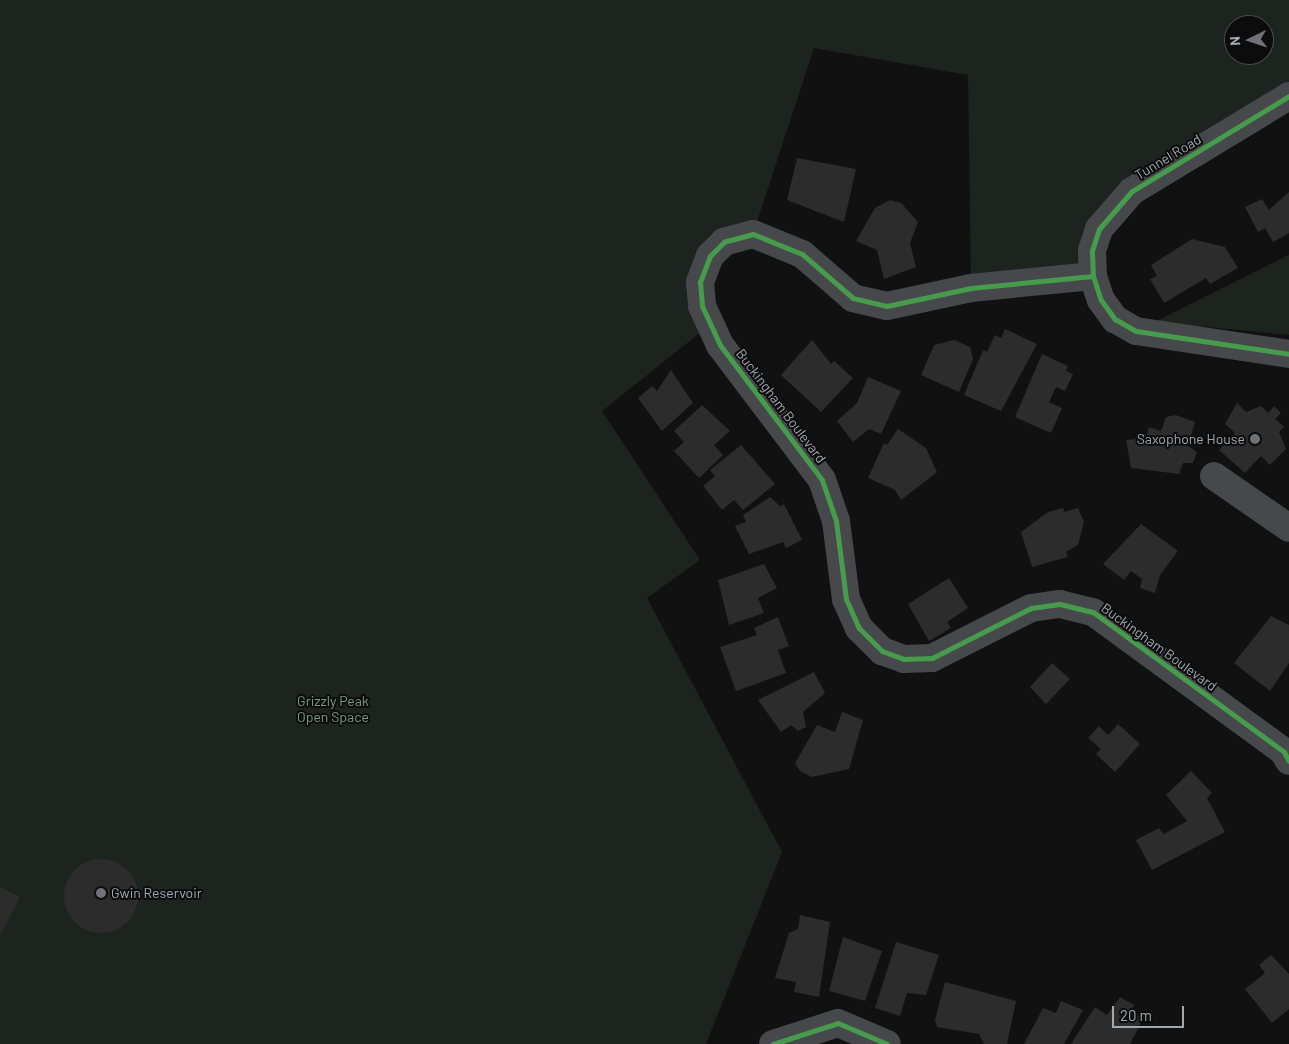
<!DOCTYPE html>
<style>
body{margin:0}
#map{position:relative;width:1289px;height:1044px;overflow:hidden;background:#111112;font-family:Barlow,sans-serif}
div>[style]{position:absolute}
.green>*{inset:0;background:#1d231f}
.building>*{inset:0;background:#2c2c2d}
.round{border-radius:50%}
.minor>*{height:28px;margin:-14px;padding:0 14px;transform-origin:14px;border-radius:14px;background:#47484b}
.cycleway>*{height:5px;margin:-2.5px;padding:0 2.5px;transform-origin:2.5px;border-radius:2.5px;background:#469c4c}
.dots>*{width:14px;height:14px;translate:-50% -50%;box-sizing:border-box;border:2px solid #0c0c0d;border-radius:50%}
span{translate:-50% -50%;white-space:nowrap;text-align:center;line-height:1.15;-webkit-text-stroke:4px #0c0c0d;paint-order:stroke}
.street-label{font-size:14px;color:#a4a6b1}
.poi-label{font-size:14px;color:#a4a6b1}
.right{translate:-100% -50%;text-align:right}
.left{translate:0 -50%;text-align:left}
.park-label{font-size:14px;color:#7d9a82}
.north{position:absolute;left:1224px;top:15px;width:50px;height:50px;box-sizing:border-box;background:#0c0c0d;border:1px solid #494a4f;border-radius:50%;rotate:266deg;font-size:14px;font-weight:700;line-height:20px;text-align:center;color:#a4a6b1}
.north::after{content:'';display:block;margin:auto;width:18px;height:22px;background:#717279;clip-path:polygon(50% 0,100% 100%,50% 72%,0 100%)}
.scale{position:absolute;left:1112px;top:1006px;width:72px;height:22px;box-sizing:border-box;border:2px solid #a4a6b1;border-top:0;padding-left:6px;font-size:15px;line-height:18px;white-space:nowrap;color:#a4a6b1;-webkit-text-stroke:4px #0c0c0d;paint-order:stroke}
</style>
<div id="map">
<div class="green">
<div style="clip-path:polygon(evenodd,0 0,1289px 0,1289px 96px,1112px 210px,1093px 276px,971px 288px,968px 75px,814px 48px,753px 234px,710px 256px,711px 324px,602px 411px,700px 560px,647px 598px,782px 852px,706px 1044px,0 1044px,0 0,1234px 25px,1264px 25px,1264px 55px,1234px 55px,1234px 25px)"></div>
<div style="clip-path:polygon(1289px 255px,1289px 335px,1155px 322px)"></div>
</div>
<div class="building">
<div style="clip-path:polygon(797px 158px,856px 169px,844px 222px,787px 200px)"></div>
<div style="clip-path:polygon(1289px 192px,1289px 233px,1273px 242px,1265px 228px,1258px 232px,1245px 207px,1262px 199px,1269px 210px)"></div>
<div style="clip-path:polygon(890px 200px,901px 203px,918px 222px,910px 243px,916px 267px,884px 279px,877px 250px,856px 241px,875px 208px)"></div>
<div style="clip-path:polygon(1192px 239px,1225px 247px,1238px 268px,1210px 284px,1206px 278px,1164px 303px,1150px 279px,1157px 276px,1151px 265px)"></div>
<div style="clip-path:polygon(1005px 329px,1037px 344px,1001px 411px,964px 395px,983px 350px,987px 352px,995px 335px,1001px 338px)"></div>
<div style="clip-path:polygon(812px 340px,831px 364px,834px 361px,853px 378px,821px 412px,781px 375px)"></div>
<div style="clip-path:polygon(954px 340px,970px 347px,973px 359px,959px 392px,921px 375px,934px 345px)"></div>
<div style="clip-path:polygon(1042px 354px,1068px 366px,1066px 371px,1073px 374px,1065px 391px,1056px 387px,1049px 402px,1062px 408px,1051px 433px,1015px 417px)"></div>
<div style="clip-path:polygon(671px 370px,693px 403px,662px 431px,638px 398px,652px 386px,657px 391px)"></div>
<div style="clip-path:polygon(868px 377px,901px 391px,881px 434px,869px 429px,853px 442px,837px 421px,857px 403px)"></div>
<div style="clip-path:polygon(1237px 403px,1246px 412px,1261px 406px,1268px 413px,1274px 406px,1281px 413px,1275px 419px,1284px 427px,1279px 432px,1286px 449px,1270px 465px,1261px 456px,1245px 473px,1219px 450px,1235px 433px,1225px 424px)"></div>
<div style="clip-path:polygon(702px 405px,730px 431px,714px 445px,723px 455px,699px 478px,674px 451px,684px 442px,674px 431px)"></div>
<div style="clip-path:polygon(1176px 415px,1195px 422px,1188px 446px,1197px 452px,1193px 463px,1183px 463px,1179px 474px,1131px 468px,1126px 440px,1146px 438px,1149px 427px,1161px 431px,1166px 417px)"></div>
<div style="clip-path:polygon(898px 429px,926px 448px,937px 472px,901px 500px,895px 490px,868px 478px,884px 443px,887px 445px)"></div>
<div style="clip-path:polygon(741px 445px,775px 484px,743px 510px,734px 500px,722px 510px,703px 486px,715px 476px,710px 470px)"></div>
<div style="clip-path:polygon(770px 497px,780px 506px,784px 504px,802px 540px,786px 548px,783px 542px,749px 554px,735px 526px,746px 522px,743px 515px)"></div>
<div style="clip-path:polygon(1063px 508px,1064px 512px,1078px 508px,1084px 522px,1078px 545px,1066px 552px,1068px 557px,1032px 567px,1021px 532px,1048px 512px)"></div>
<div style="clip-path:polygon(1141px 524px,1178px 551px,1160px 575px,1155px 593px,1140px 588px,1142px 579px,1131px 571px,1124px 580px,1103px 564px)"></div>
<div style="clip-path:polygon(764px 564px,777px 588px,758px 598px,764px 613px,729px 625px,718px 580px)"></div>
<div style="clip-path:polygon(949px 578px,968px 608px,947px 622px,951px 628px,929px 641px,908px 604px)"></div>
<div style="clip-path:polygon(1271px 616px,1289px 625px,1289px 663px,1270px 691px,1234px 663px)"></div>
<div style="clip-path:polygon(778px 617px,789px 646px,778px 650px,786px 673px,736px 691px,720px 647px,757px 635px,754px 628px)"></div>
<div style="clip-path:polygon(1052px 663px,1070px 679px,1046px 704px,1030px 687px)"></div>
<div style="clip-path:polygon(814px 672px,825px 693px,803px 712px,806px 727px,798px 731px,791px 725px,781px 732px,758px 700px)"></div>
<div style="clip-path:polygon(842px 712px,863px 720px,849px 769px,812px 777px,800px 771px,795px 763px,817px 725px,835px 732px)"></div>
<div style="clip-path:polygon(1118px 724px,1140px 744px,1115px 772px,1096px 754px,1101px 749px,1088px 738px,1099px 726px,1108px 735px)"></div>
<div style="clip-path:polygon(1191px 771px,1212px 793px,1207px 798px,1225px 832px,1152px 870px,1136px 840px,1159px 828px,1164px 834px,1187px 821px,1166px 795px)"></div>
<div class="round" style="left:64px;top:859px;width:74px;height:74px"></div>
<div style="clip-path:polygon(0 887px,20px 897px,0 936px)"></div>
<div style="clip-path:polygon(800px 915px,830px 922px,819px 997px,794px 992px,796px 982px,775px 978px,789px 933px,798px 929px)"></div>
<div style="clip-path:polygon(843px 937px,882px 951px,865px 1001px,829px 991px)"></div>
<div style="clip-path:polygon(896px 942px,939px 955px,926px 995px,907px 993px,900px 1016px,875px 1008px)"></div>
<div style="clip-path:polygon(1271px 955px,1289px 974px,1289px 1009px,1272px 1023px,1245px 989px,1265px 973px,1259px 965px)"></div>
<div style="clip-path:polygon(945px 982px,1016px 1001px,1007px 1044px,984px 1044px,979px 1034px,937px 1027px,935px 1020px)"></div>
<div style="clip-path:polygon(1120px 997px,1134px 1005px,1131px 1011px,1143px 1019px,1130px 1044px,1071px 1044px,1095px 1007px,1107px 1015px)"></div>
<div style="clip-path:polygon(1061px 1001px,1083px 1010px,1064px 1044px,1024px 1044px,1043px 1008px,1056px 1013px)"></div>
</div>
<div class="minor">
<div style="left:1289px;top:96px;width:184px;rotate:148.8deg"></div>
<div style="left:1132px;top:191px;width:50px;rotate:131deg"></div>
<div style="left:1099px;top:229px;width:23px;rotate:108deg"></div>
<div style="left:1092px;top:251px;width:25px;rotate:88deg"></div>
<div style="left:1093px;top:276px;width:25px;rotate:72deg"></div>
<div style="left:1101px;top:300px;width:24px;rotate:54deg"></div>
<div style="left:1115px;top:319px;width:24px;rotate:30deg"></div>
<div style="left:1136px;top:331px;width:155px;rotate:8.5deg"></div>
<div style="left:1093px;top:276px;width:123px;rotate:174.4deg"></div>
<div style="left:971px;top:288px;width:86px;rotate:167.9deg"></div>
<div style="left:887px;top:306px;width:35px;rotate:-167deg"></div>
<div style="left:853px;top:298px;width:67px;rotate:-139.2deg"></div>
<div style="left:802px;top:254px;width:53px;rotate:-157.8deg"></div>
<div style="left:753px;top:234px;width:30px;rotate:165deg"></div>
<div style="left:724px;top:242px;width:20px;rotate:135deg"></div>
<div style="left:710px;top:256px;width:28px;rotate:111deg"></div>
<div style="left:700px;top:282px;width:24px;rotate:85deg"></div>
<div style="left:702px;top:306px;width:43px;rotate:65.2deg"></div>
<div style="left:720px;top:345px;width:169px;rotate:52.9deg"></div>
<div style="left:822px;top:480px;width:43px;rotate:71.1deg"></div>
<div style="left:836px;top:521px;width:79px;rotate:82.7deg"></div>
<div style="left:846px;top:599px;width:32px;rotate:66deg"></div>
<div style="left:859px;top:628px;width:33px;rotate:45deg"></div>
<div style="left:882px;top:651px;width:23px;rotate:20deg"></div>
<div style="left:904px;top:659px;width:28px;rotate:-2deg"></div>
<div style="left:932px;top:658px;width:111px;rotate:-26.8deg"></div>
<div style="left:1031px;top:608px;width:29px;rotate:-8deg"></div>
<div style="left:1060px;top:604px;width:34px;rotate:14deg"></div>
<div style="left:1093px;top:612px;width:237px;rotate:36.2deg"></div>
<div style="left:1284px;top:752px;width:10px;rotate:61deg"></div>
<div style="left:1214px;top:476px;width:91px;rotate:34.7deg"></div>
<div style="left:773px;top:1044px;width:68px;rotate:-17.9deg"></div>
<div style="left:838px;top:1023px;width:53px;rotate:23.2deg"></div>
</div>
<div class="cycleway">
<div style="left:1289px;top:96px;width:184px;rotate:148.8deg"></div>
<div style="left:1132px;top:191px;width:50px;rotate:131deg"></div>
<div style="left:1099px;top:229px;width:23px;rotate:108deg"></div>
<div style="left:1092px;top:251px;width:25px;rotate:88deg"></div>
<div style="left:1093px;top:276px;width:25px;rotate:72deg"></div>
<div style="left:1101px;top:300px;width:24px;rotate:54deg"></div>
<div style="left:1115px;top:319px;width:24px;rotate:30deg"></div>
<div style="left:1136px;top:331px;width:155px;rotate:8.5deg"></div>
<div style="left:1093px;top:276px;width:123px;rotate:174.4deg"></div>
<div style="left:971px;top:288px;width:86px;rotate:167.9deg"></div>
<div style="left:887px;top:306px;width:35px;rotate:-167deg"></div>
<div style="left:853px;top:298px;width:67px;rotate:-139.2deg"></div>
<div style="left:802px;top:254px;width:53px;rotate:-157.8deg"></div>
<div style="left:753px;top:234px;width:30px;rotate:165deg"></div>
<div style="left:724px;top:242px;width:20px;rotate:135deg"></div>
<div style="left:710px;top:256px;width:28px;rotate:111deg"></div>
<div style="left:700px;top:282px;width:24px;rotate:85deg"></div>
<div style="left:702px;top:306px;width:43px;rotate:65.2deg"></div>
<div style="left:720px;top:345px;width:169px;rotate:52.9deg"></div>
<div style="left:822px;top:480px;width:43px;rotate:71.1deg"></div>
<div style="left:836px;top:521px;width:79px;rotate:82.7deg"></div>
<div style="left:846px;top:599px;width:32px;rotate:66deg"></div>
<div style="left:859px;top:628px;width:33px;rotate:45deg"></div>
<div style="left:882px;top:651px;width:23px;rotate:20deg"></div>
<div style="left:904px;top:659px;width:28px;rotate:-2deg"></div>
<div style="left:932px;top:658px;width:111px;rotate:-26.8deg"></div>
<div style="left:1031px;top:608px;width:29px;rotate:-8deg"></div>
<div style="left:1060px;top:604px;width:34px;rotate:14deg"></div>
<div style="left:1093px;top:612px;width:237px;rotate:36.2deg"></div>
<div style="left:1284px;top:752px;width:10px;rotate:61deg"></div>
<div style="left:773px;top:1044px;width:68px;rotate:-17.9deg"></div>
<div style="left:838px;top:1023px;width:53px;rotate:23.2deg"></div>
</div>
<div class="dots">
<div style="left:1255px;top:439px;background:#717279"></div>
<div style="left:101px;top:893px;background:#717279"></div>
</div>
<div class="street-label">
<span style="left:1168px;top:157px;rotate:-31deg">Tunnel Road</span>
<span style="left:781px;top:406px;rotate:53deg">Buckingham Boulevard</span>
<span style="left:1159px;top:647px;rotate:36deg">Buckingham Boulevard</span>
</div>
<div class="poi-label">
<span class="right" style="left:1245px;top:439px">Saxophone House</span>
<span class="left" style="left:111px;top:893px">Gwin Reservoir</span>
</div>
<div class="park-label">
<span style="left:333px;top:709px">Grizzly Peak<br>Open Space</span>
</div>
<div class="north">N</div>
<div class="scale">20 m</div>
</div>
